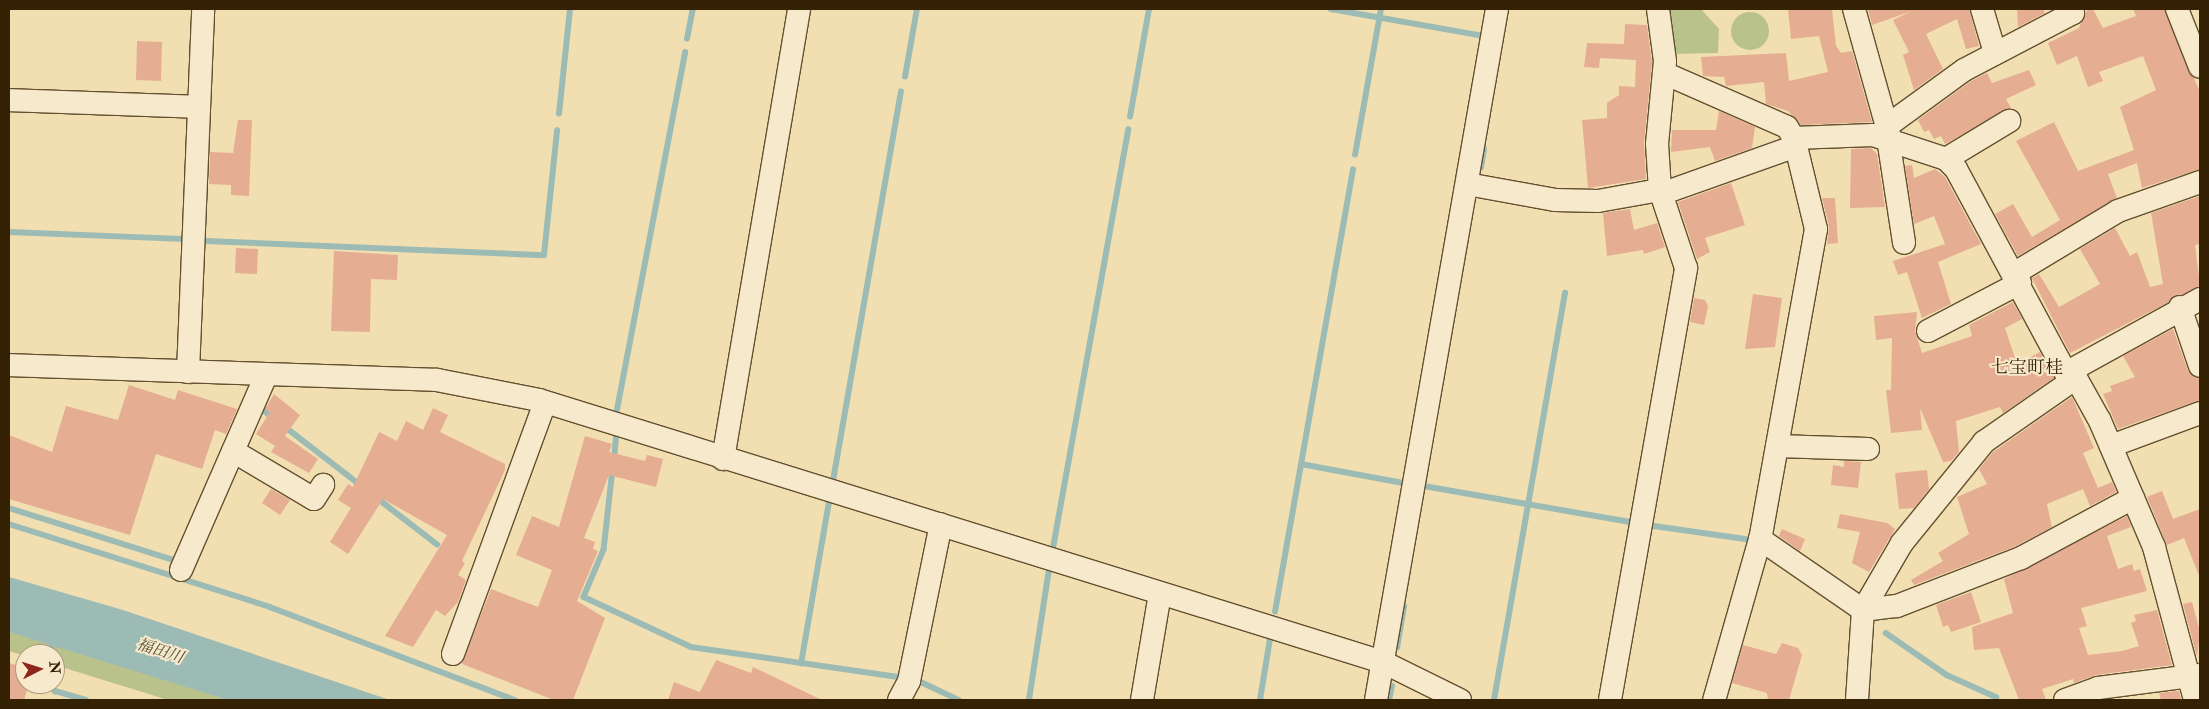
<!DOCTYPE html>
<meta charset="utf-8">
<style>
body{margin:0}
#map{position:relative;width:2209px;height:709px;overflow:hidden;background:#f2dfb1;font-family:"IM FELL Double Pica","Noto Serif JP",serif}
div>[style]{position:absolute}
.green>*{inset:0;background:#bac28c}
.round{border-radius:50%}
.water>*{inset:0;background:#9dbbb5}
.stream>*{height:5.5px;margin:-2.75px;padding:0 2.75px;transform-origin:2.75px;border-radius:2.75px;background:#9dbbb5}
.building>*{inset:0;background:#e5ad91}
.roads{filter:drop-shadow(1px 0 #64502f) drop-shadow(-1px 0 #64502f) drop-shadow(0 1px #64502f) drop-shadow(0 -1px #64502f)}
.minor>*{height:22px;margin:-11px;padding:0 11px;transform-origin:11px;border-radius:11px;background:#f7eacc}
span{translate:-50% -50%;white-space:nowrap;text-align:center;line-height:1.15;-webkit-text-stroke:4px #f7eacc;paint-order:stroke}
.water-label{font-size:16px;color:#544f39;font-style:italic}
.quarter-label{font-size:18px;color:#352104}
.frame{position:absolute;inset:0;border:10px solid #352104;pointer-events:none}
.north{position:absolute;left:15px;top:644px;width:50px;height:50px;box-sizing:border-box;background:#f7eacc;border:1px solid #a99a7c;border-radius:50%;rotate:85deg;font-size:14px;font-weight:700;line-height:20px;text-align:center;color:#352104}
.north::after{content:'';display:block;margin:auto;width:18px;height:22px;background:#8f2418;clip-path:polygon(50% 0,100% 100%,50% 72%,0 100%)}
</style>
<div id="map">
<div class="green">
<div style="clip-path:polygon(1667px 9px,1701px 9px,1719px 29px,1718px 53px,1673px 54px)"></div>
<div class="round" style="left:1731px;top:12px;width:38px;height:38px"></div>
<div style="clip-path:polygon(9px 632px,111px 661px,228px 700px,168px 700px,55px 665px,55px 654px,25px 656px,9px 651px)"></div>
</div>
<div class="water">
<div style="clip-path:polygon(9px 577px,123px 610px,390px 700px,228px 700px,9px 632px)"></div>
</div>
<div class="stream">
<div style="left:1331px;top:9px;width:150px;rotate:10deg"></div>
<div style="left:687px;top:39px;width:31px;rotate:-79deg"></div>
<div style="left:905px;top:77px;width:69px;rotate:-80deg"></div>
<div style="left:559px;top:114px;width:106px;rotate:-84deg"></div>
<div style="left:1130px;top:117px;width:110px;rotate:-80deg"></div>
<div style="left:1355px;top:155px;width:148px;rotate:-79.9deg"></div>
<div style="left:1481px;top:168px;width:19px;rotate:-81deg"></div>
<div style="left:9px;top:232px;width:177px;rotate:2.3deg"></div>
<div style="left:206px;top:241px;width:338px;rotate:2.4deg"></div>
<div style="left:544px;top:255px;width:125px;rotate:-84deg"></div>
<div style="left:263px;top:410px;width:15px;rotate:37deg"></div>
<div style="left:616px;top:415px;width:369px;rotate:-79.2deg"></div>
<div style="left:284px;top:426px;width:98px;rotate:37.6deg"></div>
<div style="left:614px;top:460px;width:24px;rotate:-85deg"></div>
<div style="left:1301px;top:464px;width:105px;rotate:10.5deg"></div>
<div style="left:613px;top:469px;width:81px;rotate:96.3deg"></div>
<div style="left:604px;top:550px;width:51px;rotate:113.1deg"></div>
<div style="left:584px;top:597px;width:118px;rotate:25deg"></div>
<div style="left:691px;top:647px;width:211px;rotate:8.2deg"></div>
<div style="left:833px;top:481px;width:395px;rotate:-80.1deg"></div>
<div style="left:1424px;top:486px;width:215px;rotate:9.9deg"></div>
<div style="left:377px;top:498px;width:76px;rotate:37.5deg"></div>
<div style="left:9px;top:508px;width:176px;rotate:17.5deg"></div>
<div style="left:9px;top:524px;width:274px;rotate:17.6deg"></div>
<div style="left:270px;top:607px;width:262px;rotate:20.8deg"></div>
<div style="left:1647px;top:525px;width:106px;rotate:8.1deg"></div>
<div style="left:1053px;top:548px;width:425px;rotate:-79.8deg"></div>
<div style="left:1275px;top:612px;width:449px;rotate:-80deg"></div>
<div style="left:1886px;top:633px;width:74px;rotate:34.5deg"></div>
<div style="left:1947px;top:675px;width:54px;rotate:24.2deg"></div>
<div style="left:1397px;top:648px;width:42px;rotate:-80.3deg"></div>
<div style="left:50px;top:654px;width:18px;rotate:-74deg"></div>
<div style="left:801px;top:664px;width:164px;rotate:-80.2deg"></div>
<div style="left:921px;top:682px;width:42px;rotate:25.3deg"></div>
<div style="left:50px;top:684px;width:9px;rotate:54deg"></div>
<div style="left:55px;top:691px;width:32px;rotate:16deg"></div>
<div style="left:1029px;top:700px;width:132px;rotate:-81.3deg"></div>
<div style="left:1260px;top:700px;width:62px;rotate:-80.7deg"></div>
<div style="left:1389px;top:700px;width:14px;rotate:-78deg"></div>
<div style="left:1494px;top:700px;width:413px;rotate:-80.1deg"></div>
</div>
<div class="building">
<div style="clip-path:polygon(1788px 9px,1832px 9px,1836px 46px,1841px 53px,1852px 51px,1872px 122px,1801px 125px,1788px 111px,1766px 104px,1764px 82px,1726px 86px,1724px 77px,1703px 76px,1701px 57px,1786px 53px,1789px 81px,1828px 72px,1819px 36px,1791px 39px)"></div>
<div style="clip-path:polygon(1868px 9px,1969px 9px,1979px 46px,1966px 49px,1957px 19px,1926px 34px,1943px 69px,1914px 90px,1903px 55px,1909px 52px,1893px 20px,1912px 11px,1872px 25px)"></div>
<div style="clip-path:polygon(2017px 9px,2043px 9px,2045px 13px,2018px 27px)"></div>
<div style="clip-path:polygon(2093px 9px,2103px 28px,2136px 16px,2133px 9px,2164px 9px,2200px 92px,2200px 169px,2142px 188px,2137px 163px,2108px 174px,2117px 198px,2018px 256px,1995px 214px,2013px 204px,2032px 237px,2060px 220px,2016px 141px,2054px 122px,2078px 171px,2134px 150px,2120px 107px,2156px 90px,2143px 56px,2099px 72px,2103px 81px,2088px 87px,2077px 56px,2057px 65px,2048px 43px,2079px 28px,2086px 11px)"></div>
<div style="clip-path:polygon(1625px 24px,1647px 25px,1652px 62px,1644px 143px,1646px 179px,1588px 188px,1582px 120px,1607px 118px,1607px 103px,1619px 95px,1619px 86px,1635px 87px,1636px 60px,1600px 58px,1599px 68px,1584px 67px,1587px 43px,1624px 44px)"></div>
<div style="clip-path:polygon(137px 41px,162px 42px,161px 81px,136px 80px)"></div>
<div style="clip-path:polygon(2029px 70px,2036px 85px,2006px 99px,2011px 108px,1945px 144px,1941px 136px,1934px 139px,1929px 130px,1924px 132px,1918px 120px,1971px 81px,1987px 73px,1992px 83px)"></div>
<div style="clip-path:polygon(1719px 111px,1755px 127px,1752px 148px,1715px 161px,1710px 147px,1671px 152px,1672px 130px,1716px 130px)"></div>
<div style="clip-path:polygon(238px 120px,252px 120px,249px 196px,231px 195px,231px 185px,209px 184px,210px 152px,233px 153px)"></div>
<div style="clip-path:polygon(1871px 148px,1877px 154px,1885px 207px,1850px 208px,1851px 149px)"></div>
<div style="clip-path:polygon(1912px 165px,1914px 178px,1935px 169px,1945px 177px,1981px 244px,1938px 262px,1951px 304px,1922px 318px,1907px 272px,1898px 275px,1893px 261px,1945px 244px,1934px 216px,1914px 224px,1905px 166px)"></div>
<div style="clip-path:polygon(1731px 183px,1745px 225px,1705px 238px,1710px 252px,1697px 259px,1678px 202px)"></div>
<div style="clip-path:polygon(2200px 196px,2200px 244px,2195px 245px,2200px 286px,2070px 353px,2032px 278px,2039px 274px,2059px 307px,2100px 284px,2080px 249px,2115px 228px,2130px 256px,2137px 252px,2150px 287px,2163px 284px,2151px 213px)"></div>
<div style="clip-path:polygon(1822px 198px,1835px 198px,1838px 243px,1827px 244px,1829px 226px)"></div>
<div style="clip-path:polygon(1630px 209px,1634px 230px,1657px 223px,1665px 247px,1644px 254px,1643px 250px,1607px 256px,1603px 213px)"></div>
<div style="clip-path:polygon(236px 248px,258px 249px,257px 274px,235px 273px)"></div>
<div style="clip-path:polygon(334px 251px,398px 255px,397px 280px,371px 279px,370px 332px,331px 331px)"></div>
<div style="clip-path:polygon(1753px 294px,1782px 298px,1775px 347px,1745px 349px)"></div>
<div style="clip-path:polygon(1694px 298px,1705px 300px,1708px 306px,1704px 325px,1690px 322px)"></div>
<div style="clip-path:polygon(2013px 302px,2022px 319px,2005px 328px,2017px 364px,2040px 352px,2054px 378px,2003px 413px,2000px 407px,1956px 421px,1959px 452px,1951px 461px,1943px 462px,1920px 408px,1922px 430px,1891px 433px,1886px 390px,1891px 390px,1892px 338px,1876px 340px,1874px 316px,1917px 312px,1915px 331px,1922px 353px,1972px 336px,1969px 325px)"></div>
<div style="clip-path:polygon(2173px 329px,2188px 371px,2200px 379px,2200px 400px,2118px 429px,2103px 394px,2112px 391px,2110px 386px,2135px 377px,2123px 356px)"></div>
<div style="clip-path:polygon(129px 385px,175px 400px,178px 390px,237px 409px,226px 434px,215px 430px,202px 469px,156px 454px,130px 535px,9px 499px,9px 435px,52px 452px,66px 406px,118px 420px)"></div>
<div style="clip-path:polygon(274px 394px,300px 415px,285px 436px,318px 459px,309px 473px,271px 452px,275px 446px,256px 434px,270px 412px,265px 409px)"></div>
<div style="clip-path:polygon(2072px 397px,2094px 448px,2083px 453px,2098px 488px,2112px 482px,2116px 492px,2090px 506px,2083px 489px,2047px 504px,2052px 527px,2016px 546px,1914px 585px,1911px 580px,1943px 561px,1938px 553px,1969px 534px,1957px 497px,1987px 484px,1979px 469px,1993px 452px)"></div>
<div style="clip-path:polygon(433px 408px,448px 415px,440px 432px,505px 464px,505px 470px,462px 561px,465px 563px,458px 575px,466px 580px,458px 602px,445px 616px,436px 610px,413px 647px,385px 636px,447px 535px,383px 499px,348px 554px,330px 542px,351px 508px,338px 500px,348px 484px,353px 487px,379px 432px,397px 441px,406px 421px,423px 430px)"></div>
<div style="clip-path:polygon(585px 436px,612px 444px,609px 452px,645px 461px,647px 455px,663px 459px,656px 487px,609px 475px,584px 538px,595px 542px,593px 549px,598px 551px,577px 601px,605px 618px,573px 700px,554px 700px,462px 664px,491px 589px,538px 607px,552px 570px,516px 555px,532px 516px,559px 527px)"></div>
<div style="clip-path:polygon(1844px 461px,1861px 462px,1858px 488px,1831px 485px,1833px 465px,1844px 467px)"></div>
<div style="clip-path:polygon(1927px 470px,1929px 489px,1914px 508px,1899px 509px,1895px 473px)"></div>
<div style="clip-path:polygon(271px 489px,290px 500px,280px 515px,262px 503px)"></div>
<div style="clip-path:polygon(2162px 491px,2173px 519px,2200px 509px,2200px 578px,2184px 538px,2167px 545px,2147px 497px)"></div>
<div style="clip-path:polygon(1840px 514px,1887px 523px,1895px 529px,1869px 572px,1852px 563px,1860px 532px,1837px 528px)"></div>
<div style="clip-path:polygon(2127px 516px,2131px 527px,2107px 536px,2118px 569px,2132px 564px,2134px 571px,2140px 569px,2147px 591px,2081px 608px,2087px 626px,2079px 628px,2088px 655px,2122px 651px,2139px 646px,2131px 623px,2136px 621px,2134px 615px,2157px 610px,2172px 665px,2096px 675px,2074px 683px,2073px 679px,2042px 689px,2046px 700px,2019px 700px,1999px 648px,1974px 650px,1972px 627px,2013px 613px,2004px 579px)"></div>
<div style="clip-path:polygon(1782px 529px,1805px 539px,1800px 551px,1779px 536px)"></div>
<div style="clip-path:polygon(1971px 592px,1981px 622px,1951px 632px,1948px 625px,1943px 627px,1936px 605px)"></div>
<div style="clip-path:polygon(2192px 602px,2200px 632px,2197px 657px,2183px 604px)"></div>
<div style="clip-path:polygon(1782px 643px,1798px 648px,1802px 655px,1789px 700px,1768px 700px,1767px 693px,1732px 683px,1743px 645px,1776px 654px)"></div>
<div style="clip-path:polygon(716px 660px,751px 673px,753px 667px,822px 700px,668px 700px,674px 682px,700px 692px)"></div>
<div style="clip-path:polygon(9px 663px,25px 668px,28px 687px,24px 700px,9px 700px)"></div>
<div style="clip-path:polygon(2179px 691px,2181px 700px,2161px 700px,2159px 693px)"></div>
</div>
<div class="roads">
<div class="minor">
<div style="left:1854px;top:9px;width:134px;rotate:74.4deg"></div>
<div style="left:1982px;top:9px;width:46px;rotate:73.5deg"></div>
<div style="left:2177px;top:9px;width:62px;rotate:68.4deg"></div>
<div style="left:1664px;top:73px;width:134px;rotate:23.7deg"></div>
<div style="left:1787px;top:127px;width:13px;rotate:58deg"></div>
<div style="left:1794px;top:138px;width:94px;rotate:76.4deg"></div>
<div style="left:1816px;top:229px;width:315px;rotate:100.2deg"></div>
<div style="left:1760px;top:539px;width:167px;rotate:105.9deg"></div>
<div style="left:9px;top:100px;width:190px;rotate:2.1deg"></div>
<div style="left:1887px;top:126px;width:95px;rotate:-36deg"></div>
<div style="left:1964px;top:70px;width:123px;rotate:-27.6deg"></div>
<div style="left:2073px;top:13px;width:4px;rotate:-104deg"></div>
<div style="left:1794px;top:138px;width:79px;rotate:-2.2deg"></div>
<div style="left:1873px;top:135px;width:77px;rotate:18.2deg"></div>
<div style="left:1946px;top:159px;width:14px;rotate:45deg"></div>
<div style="left:1956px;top:169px;width:232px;rotate:61.7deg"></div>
<div style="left:2066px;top:373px;width:11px;rotate:27deg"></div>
<div style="left:2076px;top:378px;width:49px;rotate:60.8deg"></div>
<div style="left:2100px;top:421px;width:137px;rotate:66.8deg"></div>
<div style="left:2154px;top:547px;width:158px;rotate:75deg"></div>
<div style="left:1888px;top:138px;width:106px;rotate:81.3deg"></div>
<div style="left:1946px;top:159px;width:74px;rotate:-31.1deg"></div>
<div style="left:1467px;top:184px;width:89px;rotate:10.3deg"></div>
<div style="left:1555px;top:200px;width:43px;rotate:1.3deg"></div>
<div style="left:1598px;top:201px;width:63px;rotate:-10.1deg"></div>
<div style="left:1661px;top:194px;width:143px;rotate:-19.6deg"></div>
<div style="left:2015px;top:273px;width:120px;rotate:-31deg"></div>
<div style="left:2118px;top:211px;width:87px;rotate:-19.5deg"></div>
<div style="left:2180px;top:307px;width:62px;rotate:71.3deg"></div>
<div style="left:1928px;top:331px;width:104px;rotate:-27.6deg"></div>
<div style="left:9px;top:365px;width:428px;rotate:2deg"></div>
<div style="left:437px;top:380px;width:104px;rotate:11.1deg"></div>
<div style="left:539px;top:400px;width:884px;rotate:17.25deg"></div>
<div style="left:1383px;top:662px;width:86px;rotate:26.3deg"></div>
<div style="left:188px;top:372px;width:363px;rotate:-87.6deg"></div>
<div style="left:2066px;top:373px;width:153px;rotate:-28.9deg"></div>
<div style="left:1777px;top:446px;width:91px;rotate:1.9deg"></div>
<div style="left:2111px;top:446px;width:95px;rotate:-20.3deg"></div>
<div style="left:233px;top:451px;width:94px;rotate:30.7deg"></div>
<div style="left:314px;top:499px;width:17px;rotate:-57deg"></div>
<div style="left:723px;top:459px;width:456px;rotate:-80.4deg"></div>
<div style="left:1760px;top:539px;width:125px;rotate:34.6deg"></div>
<div style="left:1863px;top:610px;width:34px;rotate:-7deg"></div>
<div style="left:1897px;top:606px;width:133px;rotate:-21.2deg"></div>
<div style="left:2021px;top:558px;width:127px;rotate:-28.2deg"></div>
<div style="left:181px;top:570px;width:213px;rotate:-66.4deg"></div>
<div style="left:453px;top:654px;width:268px;rotate:-69.9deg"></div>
<div style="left:899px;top:700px;width:21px;rotate:-62deg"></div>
<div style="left:909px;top:681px;width:160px;rotate:-78.5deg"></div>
<div style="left:1142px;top:700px;width:108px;rotate:-80.4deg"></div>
<div style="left:1376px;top:700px;width:702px;rotate:-80.07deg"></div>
<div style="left:1610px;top:700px;width:439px;rotate:-80deg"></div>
<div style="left:1686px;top:268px;width:82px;rotate:-108.4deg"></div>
<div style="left:1660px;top:190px;width:46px;rotate:-93.7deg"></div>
<div style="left:1657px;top:144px;width:83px;rotate:-84.5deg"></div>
<div style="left:1665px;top:61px;width:52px;rotate:-97.7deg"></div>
<div style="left:1857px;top:700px;width:90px;rotate:-86.2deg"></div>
<div style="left:1863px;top:610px;width:78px;rotate:-59.8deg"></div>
<div style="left:1902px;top:543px;width:130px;rotate:-50.9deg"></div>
<div style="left:1984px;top:442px;width:112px;rotate:-34.8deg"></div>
<div style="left:2065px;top:700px;width:35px;rotate:-20deg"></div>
<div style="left:2098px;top:688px;width:103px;rotate:-7.3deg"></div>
</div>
</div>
<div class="water-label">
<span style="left:160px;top:651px;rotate:18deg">福田川</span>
</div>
<div class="quarter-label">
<span style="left:2027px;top:368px">七宝町桂</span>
</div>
<div class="frame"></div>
<div class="north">N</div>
</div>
